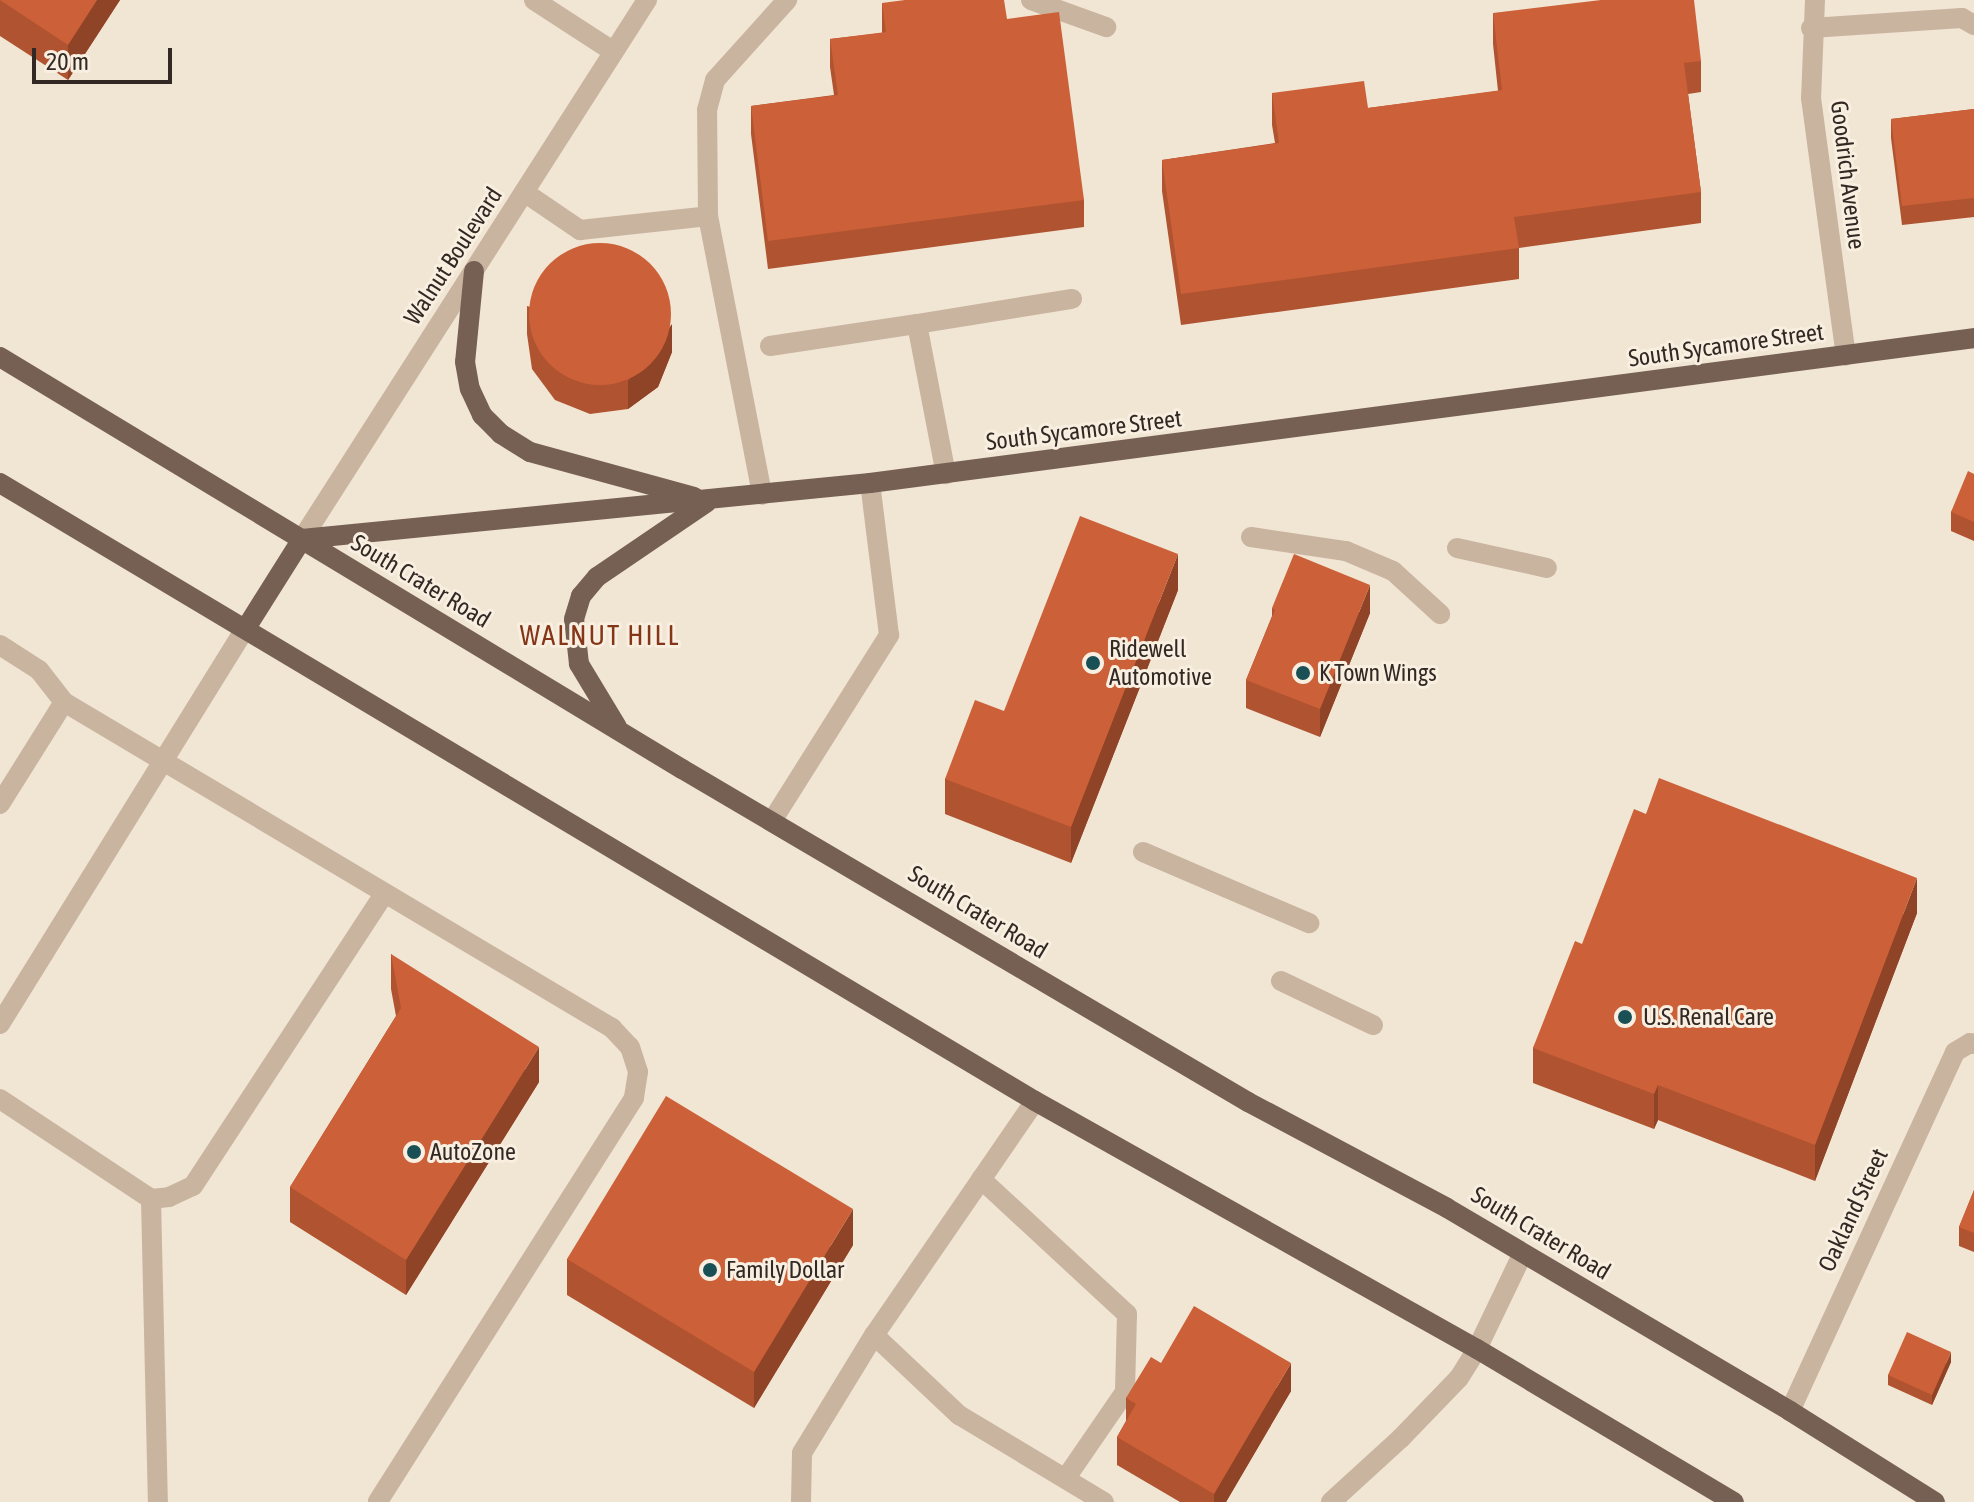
<!DOCTYPE html>
<style>
body{margin:0}
#map{position:relative;width:1974px;height:1502px;overflow:hidden;background:#f1e5d4;font-family:"Asap Condensed",sans-serif}
div>[style]{position:absolute}
.minor>*{height:20px;margin:-10px;padding:0 10px;transform-origin:10px;border-radius:10px;background:#c9b4a0}
.major>*{height:20px;margin:-10px;padding:0 10px;transform-origin:10px;border-radius:10px;background:#766054}
.wall>*{inset:0;background:#af5330}
.shaded-wall>*{inset:0;background:#8f4327}
.building>*{inset:0;background:#cc6038}
.round{border-radius:50%}
.dots>*{width:22px;height:22px;translate:-50% -50%;box-sizing:border-box;border:4px solid #f9efe0;border-radius:50%}
span{translate:-50% -50%;white-space:nowrap;text-align:center;line-height:1.15;-webkit-text-stroke:6px #f9efe0;paint-order:stroke}
.street-label{font-size:24px;color:#332924}
.poi-label{font-size:24px;color:#332924}
.left{translate:0 -50%;text-align:left}
.quarter-label{font-size:28px;color:#853619;letter-spacing:2px}
.scale{position:absolute;left:32px;top:48px;width:140px;height:36px;box-sizing:border-box;border:4px solid #332924;border-top:0;padding-left:10px;font-size:24px;line-height:28px;white-space:nowrap;color:#332924;-webkit-text-stroke:6px #f9efe0;paint-order:stroke}
</style>
<div id="map">
<div class="minor">
<div style="left:534px;top:0;width:95px;rotate:33deg"></div>
<div style="left:1031px;top:0;width:80px;rotate:19.8deg"></div>
<div style="left:1815px;top:0;width:98px;rotate:92.3deg"></div>
<div style="left:1811px;top:98px;width:260px;rotate:82.3deg"></div>
<div style="left:1811px;top:28px;width:151px;rotate:-3.8deg"></div>
<div style="left:1962px;top:18px;width:14px;rotate:30deg"></div>
<div style="left:524px;top:192px;width:68px;rotate:34.2deg"></div>
<div style="left:580px;top:230px;width:129px;rotate:-6.2deg"></div>
<div style="left:708px;top:216px;width:284px;rotate:79deg"></div>
<div style="left:708px;top:216px;width:106px;rotate:-90.5deg"></div>
<div style="left:707px;top:110px;width:31px;rotate:-75deg"></div>
<div style="left:715px;top:80px;width:108px;rotate:-48deg"></div>
<div style="left:917px;top:324px;width:157px;rotate:-9.2deg"></div>
<div style="left:770px;top:346px;width:149px;rotate:-8.5deg"></div>
<div style="left:917px;top:324px;width:153px;rotate:79.1deg"></div>
<div style="left:1251px;top:537px;width:96px;rotate:8.4deg"></div>
<div style="left:1346px;top:551px;width:51px;rotate:23.1deg"></div>
<div style="left:1393px;top:571px;width:64px;rotate:42.5deg"></div>
<div style="left:302px;top:539px;width:640px;rotate:-57.38deg"></div>
<div style="left:1457px;top:548px;width:92px;rotate:12.5deg"></div>
<div style="left:0;top:645px;width:46px;rotate:32.7deg"></div>
<div style="left:39px;top:670px;width:41px;rotate:52deg"></div>
<div style="left:64px;top:702px;width:638px;rotate:30.75deg"></div>
<div style="left:612px;top:1028px;width:26px;rotate:47deg"></div>
<div style="left:630px;top:1047px;width:26px;rotate:72deg"></div>
<div style="left:638px;top:1072px;width:26px;rotate:99deg"></div>
<div style="left:634px;top:1098px;width:478px;rotate:122.4deg"></div>
<div style="left:0;top:804px;width:120px;rotate:-57.9deg"></div>
<div style="left:772px;top:821px;width:220px;rotate:-57.8deg"></div>
<div style="left:889px;top:635px;width:153px;rotate:-97.1deg"></div>
<div style="left:1143px;top:852px;width:181px;rotate:23.2deg"></div>
<div style="left:1281px;top:981px;width:102px;rotate:25.6deg"></div>
<div style="left:0;top:1024px;width:466px;rotate:-58.2deg"></div>
<div style="left:0;top:1099px;width:181px;rotate:33.5deg"></div>
<div style="left:151px;top:1199px;width:303px;rotate:88.7deg"></div>
<div style="left:1035px;top:1101px;width:284px;rotate:124.5deg"></div>
<div style="left:874px;top:1335px;width:117px;rotate:43.3deg"></div>
<div style="left:959px;top:1415px;width:169px;rotate:31deg"></div>
<div style="left:981px;top:1179px;width:199px;rotate:42.8deg"></div>
<div style="left:1127px;top:1314px;width:78px;rotate:91.5deg"></div>
<div style="left:1125px;top:1392px;width:104px;rotate:124.5deg"></div>
<div style="left:151px;top:1199px;width:18px;rotate:-6deg"></div>
<div style="left:169px;top:1197px;width:26px;rotate:-25deg"></div>
<div style="left:193px;top:1186px;width:349px;rotate:-56.8deg"></div>
<div style="left:1790px;top:1411px;width:395px;rotate:-65.3deg"></div>
<div style="left:1955px;top:1052px;width:17px;rotate:-31deg"></div>
<div style="left:1970px;top:1043px;width:4px;rotate:14deg"></div>
<div style="left:801px;top:1502px;width:49px;rotate:-88.8deg"></div>
<div style="left:802px;top:1453px;width:138px;rotate:-58.6deg"></div>
<div style="left:1331px;top:1502px;width:95px;rotate:-42.4deg"></div>
<div style="left:1401px;top:1438px;width:83px;rotate:-46deg"></div>
<div style="left:1459px;top:1378px;width:34px;rotate:-58deg"></div>
<div style="left:1477px;top:1349px;width:106px;rotate:-64.4deg"></div>
</div>
<div class="major">
<div style="left:474px;top:271px;width:91px;rotate:95.6deg"></div>
<div style="left:465px;top:362px;width:27px;rotate:80deg"></div>
<div style="left:470px;top:389px;width:29px;rotate:65deg"></div>
<div style="left:482px;top:415px;width:27px;rotate:45deg"></div>
<div style="left:501px;top:434px;width:34px;rotate:32deg"></div>
<div style="left:530px;top:452px;width:170px;rotate:15.3deg"></div>
<div style="left:0;top:357px;width:797px;rotate:31.14deg"></div>
<div style="left:682px;top:769px;width:657px;rotate:30.47deg"></div>
<div style="left:1248px;top:1102px;width:225px;rotate:28deg"></div>
<div style="left:1447px;top:1208px;width:399px;rotate:30.6deg"></div>
<div style="left:1790px;top:1411px;width:171px;rotate:32.1deg"></div>
<div style="left:0;top:483px;width:1205px;rotate:30.84deg"></div>
<div style="left:1035px;top:1101px;width:507px;rotate:29.3deg"></div>
<div style="left:1477px;top:1349px;width:299px;rotate:30.8deg"></div>
<div style="left:302px;top:539px;width:571px;rotate:-5.63deg"></div>
<div style="left:870px;top:483px;width:1113px;rotate:-7.48deg"></div>
<div style="left:246px;top:628px;width:105px;rotate:-57.8deg"></div>
<div style="left:617px;top:727px;width:74px;rotate:-121.1deg"></div>
<div style="left:579px;top:664px;width:45px;rotate:-96.3deg"></div>
<div style="left:574px;top:619px;width:24px;rotate:-73deg"></div>
<div style="left:581px;top:596px;width:25px;rotate:-50deg"></div>
<div style="left:597px;top:577px;width:132px;rotate:-34.2deg"></div>
</div>
<div class="wall">
<div style="clip-path:polygon(0 0,120px 0,68px 80px,0 36px)"></div>
<div style="clip-path:polygon(882px 3px,1007px 19px,1084px 200px,1084px 227px,768px 269px,751px 134px,751px 106px,834px 95px,830px 67px,830px 39px,882px 33px)"></div>
<div style="clip-path:polygon(1493px 13px,1701px 61px,1701px 92px,1688px 94px,1701px 192px,1701px 223px,1519px 248px,1519px 279px,1181px 325px,1162px 191px,1162px 160px,1275px 143px,1272px 125px,1272px 93px,1368px 108px,1498px 91px,1493px 44px)"></div>
<div style="clip-path:polygon(1974px 109px,1974px 217px,1902px 225px,1891px 138px,1891px 119px)"></div>
<div style="clip-path:polygon(527px 306px,672px 352px,658px 387px,628px 409px,590px 414px,555px 400px,532px 369px,527px 334px)"></div>
<div style="clip-path:polygon(1974px 474px,1974px 541px,1951px 531px,1951px 512px)"></div>
<div style="clip-path:polygon(1178px 590px,1071px 863px,945px 814px,945px 779px,1004px 711px)"></div>
<div style="clip-path:polygon(1272px 608px,1370px 613px,1320px 737px,1246px 708px,1246px 680px,1272px 616px)"></div>
<div style="clip-path:polygon(1917px 913px,1815px 1181px,1658px 1120px,1654px 1129px,1533px 1083px,1533px 1048px,1582px 944px)"></div>
<div style="clip-path:polygon(391px 954px,539px 1082px,406px 1295px,290px 1222px,290px 1187px,396px 1016px,391px 989px)"></div>
<div style="clip-path:polygon(1974px 1190px,1974px 1252px,1959px 1246px,1959px 1227px)"></div>
<div style="clip-path:polygon(853px 1245px,754px 1408px,567px 1295px,567px 1259px)"></div>
<div style="clip-path:polygon(1951px 1362px,1932px 1405px,1888px 1385px,1888px 1375px)"></div>
<div style="clip-path:polygon(1161px 1363px,1291px 1391px,1226px 1502px,1180px 1502px,1117px 1465px,1117px 1437px,1126px 1421px,1126px 1398px)"></div>
</div>
<div class="shaded-wall">
<div style="clip-path:polygon(97px 0,120px 0,68px 80px,68px 45px)"></div>
<div style="clip-path:polygon(672px 324px,672px 352px,658px 387px,628px 409px,628px 381px)"></div>
<div style="clip-path:polygon(1178px 554px,1178px 590px,1071px 863px,1071px 827px)"></div>
<div style="clip-path:polygon(1370px 585px,1370px 613px,1320px 737px,1320px 709px)"></div>
<div style="clip-path:polygon(1917px 878px,1917px 913px,1815px 1181px,1815px 1145px)"></div>
<div style="clip-path:polygon(539px 1047px,539px 1082px,406px 1295px,406px 1260px)"></div>
<div style="clip-path:polygon(1658px 1085px,1658px 1120px,1654px 1129px,1654px 1094px)"></div>
<div style="clip-path:polygon(853px 1209px,853px 1245px,754px 1408px,754px 1372px)"></div>
<div style="clip-path:polygon(1951px 1352px,1951px 1362px,1932px 1405px,1932px 1395px)"></div>
<div style="clip-path:polygon(1291px 1363px,1291px 1391px,1226px 1502px,1214px 1502px,1214px 1494px)"></div>
</div>
<div class="building">
<div style="clip-path:polygon(0 0,97px 0,68px 45px)"></div>
<div style="clip-path:polygon(905px 0,1004px 0,1007px 19px,1059px 12px,1084px 200px,768px 241px,751px 106px,838px 95px,830px 39px,886px 32px,882px 3px)"></div>
<div style="clip-path:polygon(1601px 0,1694px 0,1701px 61px,1684px 63px,1701px 192px,1514px 217px,1519px 248px,1181px 294px,1162px 160px,1279px 143px,1272px 93px,1364px 81px,1368px 108px,1502px 90px,1493px 13px)"></div>
<div style="clip-path:polygon(1974px 109px,1974px 198px,1902px 206px,1891px 119px)"></div>
<div class="round" style="left:529px;top:243px;width:142px;height:142px"></div>
<div style="clip-path:polygon(1968px 471px,1974px 474px,1974px 522px,1951px 512px)"></div>
<div style="clip-path:polygon(1080px 516px,1178px 554px,1071px 827px,945px 779px,975px 700px,1004px 711px)"></div>
<div style="clip-path:polygon(1294px 554px,1370px 585px,1320px 709px,1246px 680px,1275px 610px,1272px 608px)"></div>
<div style="clip-path:polygon(1659px 778px,1917px 878px,1815px 1145px,1658px 1085px,1654px 1094px,1533px 1048px,1575px 941px,1582px 944px,1634px 809px,1646px 814px)"></div>
<div style="clip-path:polygon(391px 954px,539px 1047px,406px 1260px,290px 1187px,401px 1008px)"></div>
<div style="clip-path:polygon(666px 1096px,853px 1209px,754px 1372px,567px 1259px)"></div>
<div style="clip-path:polygon(1974px 1190px,1974px 1233px,1959px 1227px)"></div>
<div style="clip-path:polygon(1194px 1306px,1291px 1363px,1214px 1494px,1117px 1437px,1136px 1404px,1126px 1398px,1151px 1357px,1161px 1363px)"></div>
<div style="clip-path:polygon(1907px 1332px,1951px 1352px,1932px 1395px,1888px 1375px)"></div>
</div>
<div class="dots">
<div style="left:1093px;top:663px;background:#185056"></div>
<div style="left:1303px;top:673px;background:#185056"></div>
<div style="left:1625px;top:1017px;background:#185056"></div>
<div style="left:414px;top:1152px;background:#185056"></div>
<div style="left:710px;top:1270px;background:#185056"></div>
</div>
<div class="street-label">
<span style="left:1848px;top:175px;rotate:83deg">Goodrich Avenue</span>
<span style="left:453px;top:256px;rotate:-57deg">Walnut Boulevard</span>
<span style="left:1726px;top:345px;rotate:-8deg">South Sycamore Street</span>
<span style="left:1084px;top:430px;rotate:-7deg">South Sycamore Street</span>
<span style="left:421px;top:581px;rotate:31deg">South Crater Road</span>
<span style="left:978px;top:912px;rotate:31deg">South Crater Road</span>
<span style="left:1853px;top:1210px;rotate:-65deg">Oakland Street</span>
<span style="left:1541px;top:1233px;rotate:31deg">South Crater Road</span>
</div>
<div class="poi-label">
<span class="left" style="left:1109px;top:663px">Ridewell<br>Automotive</span>
<span class="left" style="left:1319px;top:673px">K Town Wings</span>
<span class="left" style="left:1643px;top:1017px">U.S. Renal Care</span>
<span class="left" style="left:430px;top:1152px">AutoZone</span>
<span class="left" style="left:726px;top:1270px">Family Dollar</span>
</div>
<div class="quarter-label">
<span style="left:600px;top:635px">WALNUT HILL</span>
</div>
<div class="scale">20 m</div>
</div>
